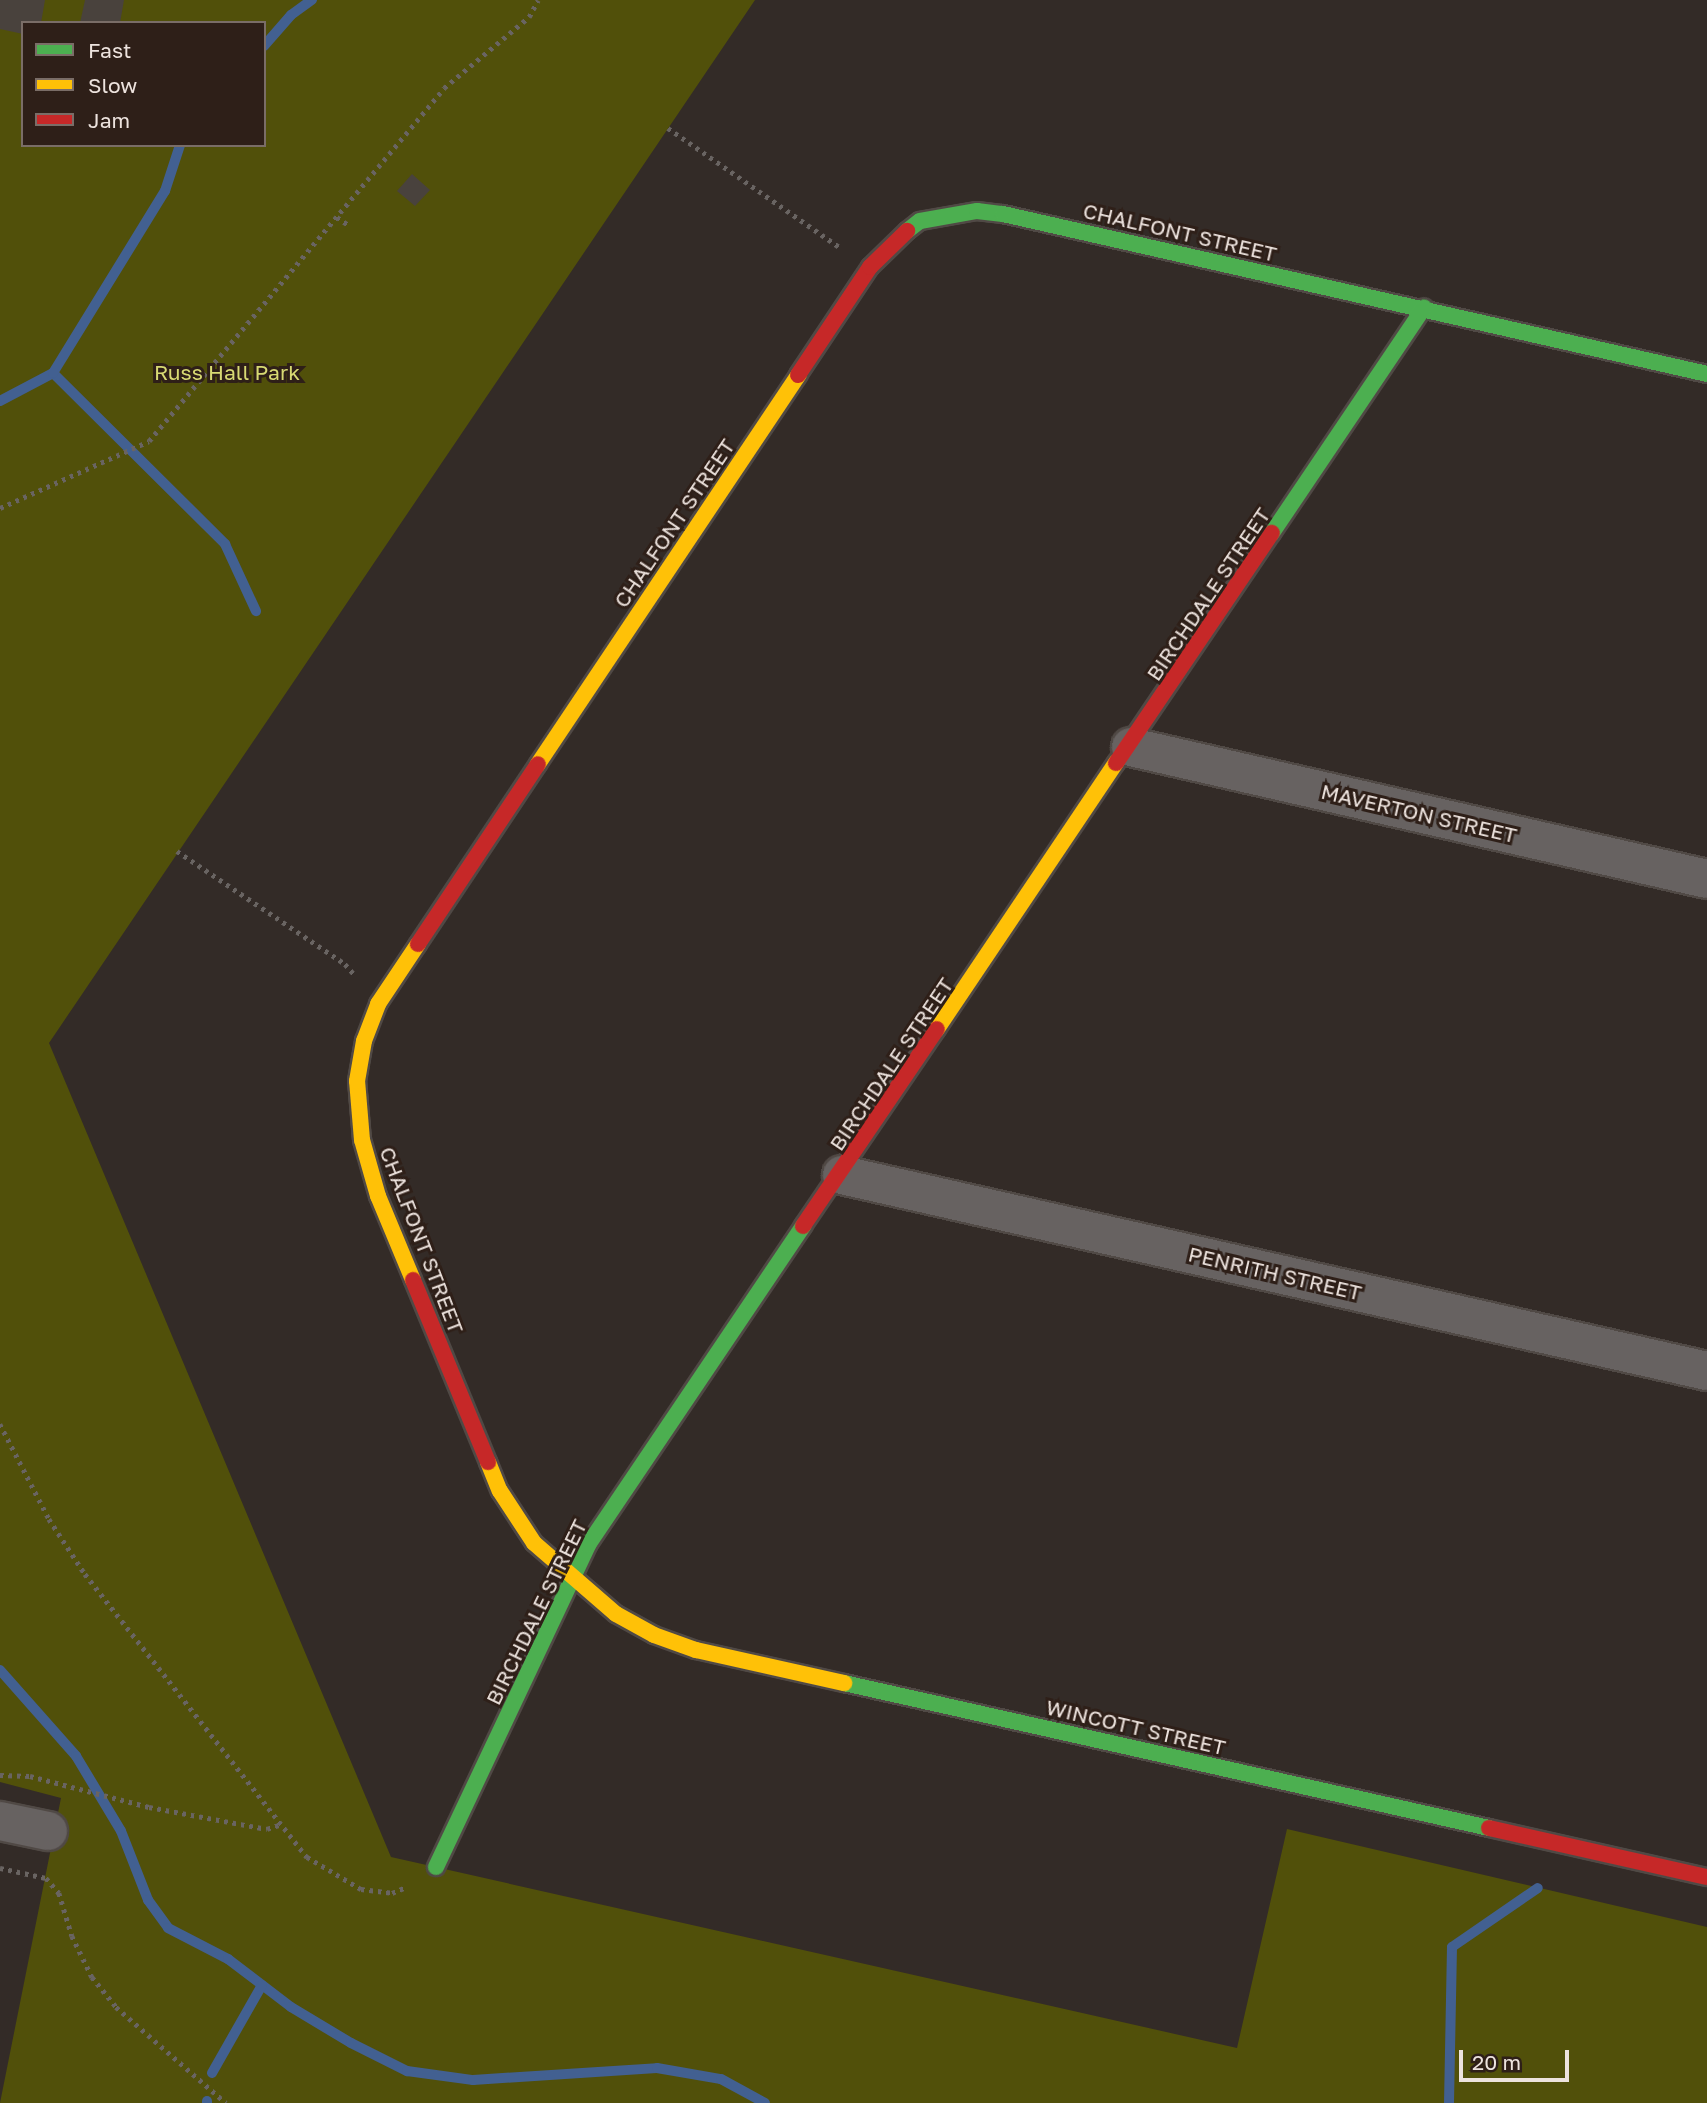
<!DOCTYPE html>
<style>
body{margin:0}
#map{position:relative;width:1707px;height:2103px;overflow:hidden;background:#332b27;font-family:"Golos Text",sans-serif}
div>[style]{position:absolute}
.green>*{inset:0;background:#51500a}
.stream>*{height:10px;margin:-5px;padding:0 5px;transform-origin:5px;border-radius:5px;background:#426091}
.building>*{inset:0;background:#49423d}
.path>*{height:4.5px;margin-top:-2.25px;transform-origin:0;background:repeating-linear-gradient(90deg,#696462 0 3.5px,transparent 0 8.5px)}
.roads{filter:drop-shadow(2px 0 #504945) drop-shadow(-2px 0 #504945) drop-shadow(0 2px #504945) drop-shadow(0 -2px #504945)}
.street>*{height:38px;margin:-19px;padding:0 19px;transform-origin:19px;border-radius:19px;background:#676261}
.fast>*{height:16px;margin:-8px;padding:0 8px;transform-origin:8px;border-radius:8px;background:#4caf50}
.slow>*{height:16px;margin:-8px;padding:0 8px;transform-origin:8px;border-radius:8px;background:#ffc107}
.jam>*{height:16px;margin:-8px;padding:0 8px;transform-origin:8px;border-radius:8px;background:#c62828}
span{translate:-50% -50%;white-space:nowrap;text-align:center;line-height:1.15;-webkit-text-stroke:6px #2e1f18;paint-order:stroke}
.street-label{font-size:21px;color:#ede3de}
.park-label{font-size:21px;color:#d8da73}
.legend{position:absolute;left:21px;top:21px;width:245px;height:126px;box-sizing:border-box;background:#2e1f18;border:2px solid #7a6d67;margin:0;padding:9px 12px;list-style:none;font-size:21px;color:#ede3de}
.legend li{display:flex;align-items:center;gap:14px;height:35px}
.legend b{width:35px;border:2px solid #7a6d67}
.scale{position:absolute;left:1459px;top:2050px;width:110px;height:32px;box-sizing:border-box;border:4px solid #ede3de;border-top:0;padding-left:9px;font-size:21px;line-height:24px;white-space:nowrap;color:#ede3de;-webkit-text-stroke:5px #2e1f18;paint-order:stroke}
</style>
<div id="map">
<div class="green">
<div style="clip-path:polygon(evenodd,0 0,755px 0,49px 1043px,391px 1857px,1237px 2048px,1287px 1829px,1707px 1927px,1707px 2103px,0 2103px,61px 1798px,0 1782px,0 0,23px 23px,264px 23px,264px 145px,23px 145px,23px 23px)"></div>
</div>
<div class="stream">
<div style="left:264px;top:46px;width:41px;rotate:-48.9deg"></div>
<div style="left:291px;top:15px;width:26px;rotate:-36deg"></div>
<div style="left:53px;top:373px;width:243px;rotate:44.8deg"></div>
<div style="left:225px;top:544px;width:74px;rotate:65.2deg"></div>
<div style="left:0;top:401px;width:60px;rotate:-27.8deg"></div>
<div style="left:53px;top:373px;width:214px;rotate:-58.4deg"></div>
<div style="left:165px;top:191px;width:48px;rotate:-71.9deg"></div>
<div style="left:0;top:1670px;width:115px;rotate:48.5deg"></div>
<div style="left:76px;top:1756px;width:87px;rotate:59deg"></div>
<div style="left:121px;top:1831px;width:74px;rotate:68.6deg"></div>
<div style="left:148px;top:1900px;width:34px;rotate:54deg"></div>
<div style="left:168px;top:1928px;width:68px;rotate:27.3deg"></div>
<div style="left:228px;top:1959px;width:79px;rotate:37.3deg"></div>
<div style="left:291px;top:2007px;width:70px;rotate:31deg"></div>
<div style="left:351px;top:2043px;width:63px;rotate:26.6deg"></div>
<div style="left:407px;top:2071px;width:67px;rotate:7.8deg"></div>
<div style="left:473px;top:2080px;width:184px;rotate:-3.7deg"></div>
<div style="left:657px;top:2068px;width:65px;rotate:9.8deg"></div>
<div style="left:721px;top:2079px;width:50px;rotate:28.6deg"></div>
<div style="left:212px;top:2073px;width:101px;rotate:-60.4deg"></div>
<div style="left:207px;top:2101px;width:2px;rotate:90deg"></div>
<div style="left:1449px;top:2103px;width:156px;rotate:-88.9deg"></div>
<div style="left:1452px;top:1947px;width:104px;rotate:-34.5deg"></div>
</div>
<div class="building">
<div style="clip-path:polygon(0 0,45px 0,41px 23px,23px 23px,23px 34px,0 29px)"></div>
<div style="clip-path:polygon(85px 0,124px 0,120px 23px,80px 23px)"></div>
<div style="clip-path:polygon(412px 174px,430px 190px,415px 206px,397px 191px)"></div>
</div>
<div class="path">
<div style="left:668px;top:128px;width:208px;rotate:34.8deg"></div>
<div style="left:337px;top:217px;width:16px;rotate:35deg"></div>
<div style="left:0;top:508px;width:163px;rotate:-24.2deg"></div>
<div style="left:149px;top:441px;width:460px;rotate:-50.1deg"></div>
<div style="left:444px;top:88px;width:111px;rotate:-39.9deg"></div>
<div style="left:529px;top:17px;width:19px;rotate:-62deg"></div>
<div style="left:177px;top:851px;width:202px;rotate:33.9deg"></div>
<div style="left:345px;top:964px;width:13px;rotate:48deg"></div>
<div style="left:0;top:1424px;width:107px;rotate:62.7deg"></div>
<div style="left:49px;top:1519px;width:66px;rotate:56.8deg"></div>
<div style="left:85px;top:1574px;width:360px;rotate:51.9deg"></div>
<div style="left:307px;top:1857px;width:63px;rotate:30.7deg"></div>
<div style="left:361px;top:1889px;width:31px;rotate:7deg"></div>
<div style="left:392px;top:1893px;width:15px;rotate:-23deg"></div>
<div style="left:0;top:1775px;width:30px;rotate:2deg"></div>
<div style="left:30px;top:1776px;width:123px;rotate:14.6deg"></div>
<div style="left:149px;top:1807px;width:120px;rotate:10.6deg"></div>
<div style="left:267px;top:1829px;width:13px;rotate:-18deg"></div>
<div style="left:0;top:1868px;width:47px;rotate:12.3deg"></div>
<div style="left:46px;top:1878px;width:20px;rotate:49deg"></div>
<div style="left:59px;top:1893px;width:45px;rotate:73.2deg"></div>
<div style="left:72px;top:1936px;width:46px;rotate:64deg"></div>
<div style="left:92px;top:1977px;width:38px;rotate:51deg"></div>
<div style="left:116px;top:2007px;width:146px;rotate:41.1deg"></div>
</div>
<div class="roads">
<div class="street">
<div style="left:1131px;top:747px;width:591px;rotate:12.91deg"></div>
<div style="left:842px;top:1175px;width:887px;rotate:12.77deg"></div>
<div style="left:0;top:1821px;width:49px;rotate:11.8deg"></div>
</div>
<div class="fast">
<div style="left:907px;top:231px;width:16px;rotate:-38deg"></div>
<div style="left:920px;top:221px;width:58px;rotate:-10deg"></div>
<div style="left:977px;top:211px;width:26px;rotate:7deg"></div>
<div style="left:1003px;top:214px;width:722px;rotate:12.8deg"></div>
<div style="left:1272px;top:533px;width:272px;rotate:-56deg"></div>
<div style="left:844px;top:1683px;width:661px;rotate:12.67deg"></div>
<div style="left:436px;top:1867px;width:356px;rotate:-64.7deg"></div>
<div style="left:588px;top:1545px;width:385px;rotate:-56deg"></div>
</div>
<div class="slow">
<div style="left:538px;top:764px;width:468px;rotate:-56.2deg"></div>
<div style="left:937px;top:1029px;width:321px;rotate:-56.1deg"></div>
<div style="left:413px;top:1280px;width:91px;rotate:-112.6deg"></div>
<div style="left:378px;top:1196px;width:58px;rotate:-105.9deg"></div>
<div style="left:362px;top:1140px;width:59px;rotate:-94.8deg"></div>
<div style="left:357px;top:1081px;width:41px;rotate:-80.1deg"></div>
<div style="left:364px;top:1041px;width:40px;rotate:-69deg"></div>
<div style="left:378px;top:1004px;width:72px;rotate:-56.3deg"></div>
<div style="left:488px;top:1462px;width:31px;rotate:68deg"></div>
<div style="left:500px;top:1491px;width:62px;rotate:56.8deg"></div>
<div style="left:534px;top:1543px;width:108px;rotate:40.9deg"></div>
<div style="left:616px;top:1614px;width:43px;rotate:28.9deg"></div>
<div style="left:654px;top:1635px;width:45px;rotate:19.7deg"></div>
<div style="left:696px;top:1650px;width:152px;rotate:12.6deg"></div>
</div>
<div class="jam">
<div style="left:798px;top:375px;width:130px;rotate:-56.3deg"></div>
<div style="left:870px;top:267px;width:52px;rotate:-44.2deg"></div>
<div style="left:1116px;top:763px;width:278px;rotate:-55.9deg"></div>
<div style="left:418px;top:944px;width:216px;rotate:-56.3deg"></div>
<div style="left:803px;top:1226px;width:238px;rotate:-55.8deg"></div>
<div style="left:413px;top:1280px;width:197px;rotate:67.6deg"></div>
<div style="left:1489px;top:1828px;width:223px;rotate:12.7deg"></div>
</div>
</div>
<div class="street-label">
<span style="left:1180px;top:232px;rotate:13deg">CHALFONT STREET</span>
<span style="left:674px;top:523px;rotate:-56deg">CHALFONT STREET</span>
<span style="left:1208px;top:594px;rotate:-56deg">BIRCHDALE STREET</span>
<span style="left:1419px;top:813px;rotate:13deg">MAVERTON STREET</span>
<span style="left:891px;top:1064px;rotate:-56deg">BIRCHDALE STREET</span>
<span style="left:422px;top:1240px;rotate:69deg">CHALFONT STREET</span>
<span style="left:1275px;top:1273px;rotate:13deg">PENRITH STREET</span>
<span style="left:536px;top:1612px;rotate:-64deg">BIRCHDALE STREET</span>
<span style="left:1136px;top:1727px;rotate:13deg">WINCOTT STREET</span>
</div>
<div class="park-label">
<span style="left:227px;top:372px">Russ Hall Park</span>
</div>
<ul class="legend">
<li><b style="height:9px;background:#4caf50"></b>Fast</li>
<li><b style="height:9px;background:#ffc107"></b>Slow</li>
<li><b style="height:9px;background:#c62828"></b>Jam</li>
</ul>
<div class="scale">20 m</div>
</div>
